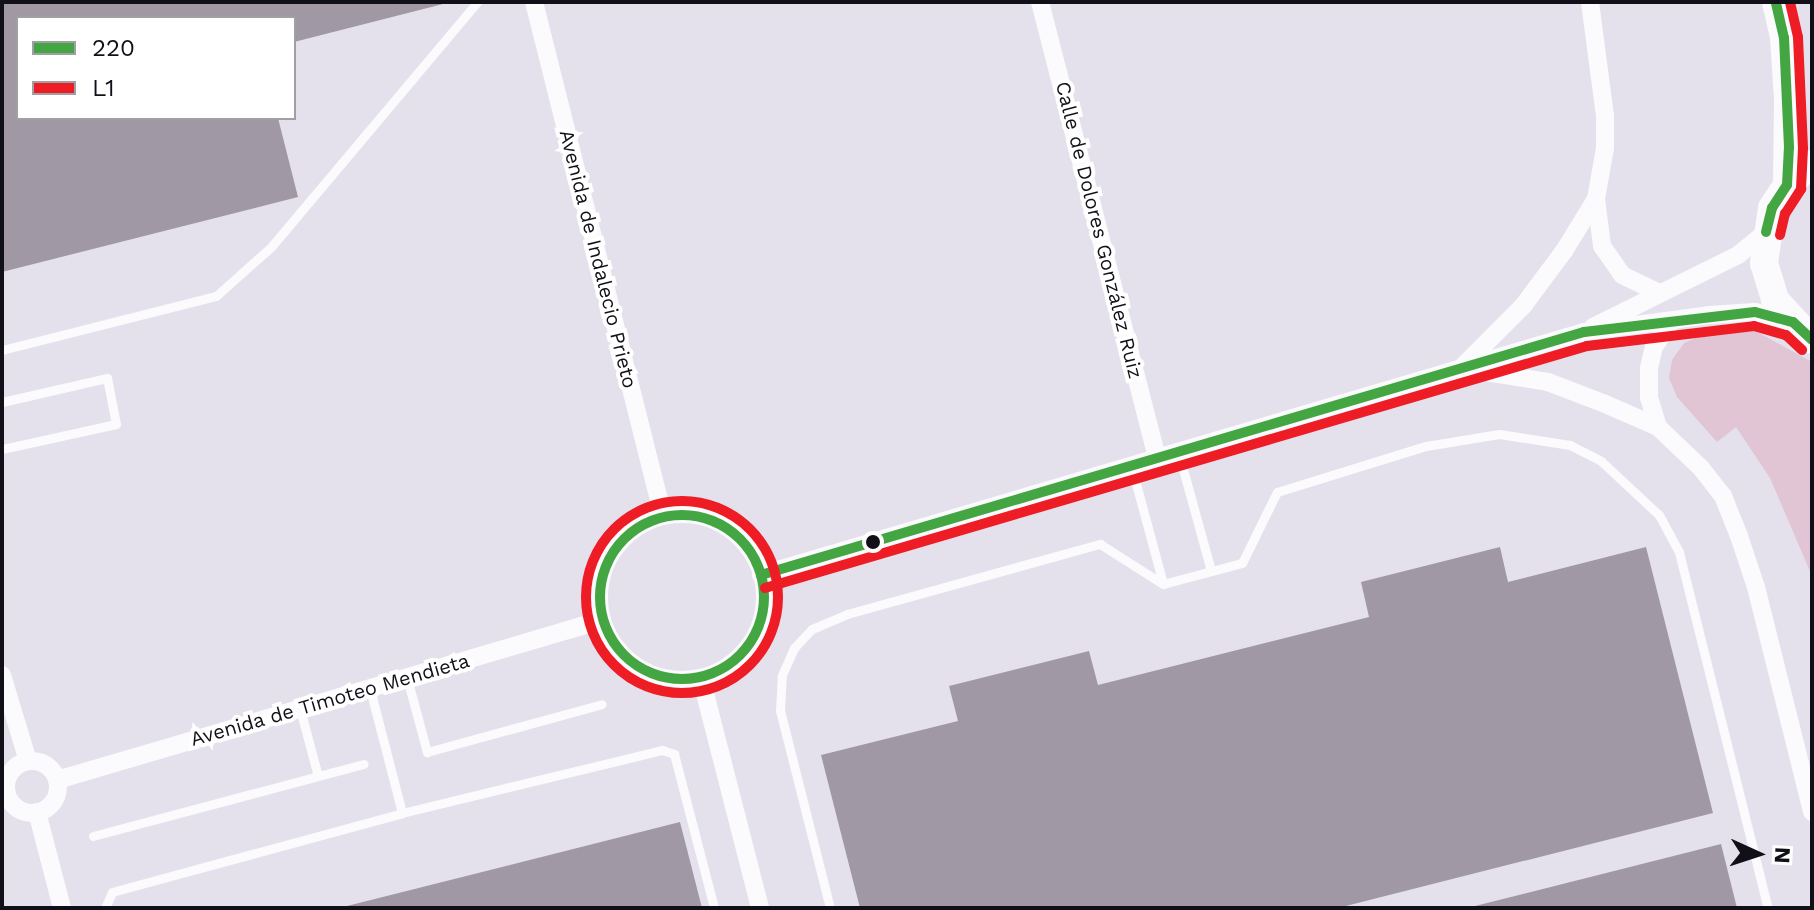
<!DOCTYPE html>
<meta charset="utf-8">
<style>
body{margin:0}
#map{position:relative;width:1814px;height:910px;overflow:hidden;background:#e4e1ed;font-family:"Work Sans",sans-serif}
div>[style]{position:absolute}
.green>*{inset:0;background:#e1c5d4}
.building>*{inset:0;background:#a098a4}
.lane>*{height:9px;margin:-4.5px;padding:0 4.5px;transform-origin:4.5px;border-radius:4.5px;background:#fbfafc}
.street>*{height:18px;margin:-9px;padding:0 9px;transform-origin:9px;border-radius:9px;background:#fbfafc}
.street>.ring{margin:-9px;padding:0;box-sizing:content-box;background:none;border:18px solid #fbfafc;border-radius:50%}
.primary>*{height:28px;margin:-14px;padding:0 14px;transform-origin:14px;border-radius:14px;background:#fbfafc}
.bus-1>*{height:10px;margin:-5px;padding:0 5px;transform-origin:5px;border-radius:5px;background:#44a642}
.bus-1>.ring{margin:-5px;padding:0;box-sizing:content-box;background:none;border:10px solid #44a642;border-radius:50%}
.bus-2>*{height:10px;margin:-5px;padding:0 5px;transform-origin:5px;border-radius:5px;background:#ee1c25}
.bus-2>.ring{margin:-5px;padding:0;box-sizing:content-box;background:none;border:10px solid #ee1c25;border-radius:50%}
.dots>*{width:22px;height:22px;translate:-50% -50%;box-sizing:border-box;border:4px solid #fff;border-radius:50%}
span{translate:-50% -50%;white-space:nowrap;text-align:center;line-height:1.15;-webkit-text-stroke:8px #fff;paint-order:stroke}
.street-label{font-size:20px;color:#111018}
.frame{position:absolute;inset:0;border:4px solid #111018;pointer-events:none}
.legend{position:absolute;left:16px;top:16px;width:280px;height:104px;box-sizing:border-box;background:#fff;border:2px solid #a09fa3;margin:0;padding:10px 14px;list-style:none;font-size:24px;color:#111018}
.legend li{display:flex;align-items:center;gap:16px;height:40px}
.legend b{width:40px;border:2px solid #a09fa3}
.north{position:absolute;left:1718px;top:814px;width:80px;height:80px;-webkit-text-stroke:6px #fff;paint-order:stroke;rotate:93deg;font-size:22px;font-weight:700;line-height:32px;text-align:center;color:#111018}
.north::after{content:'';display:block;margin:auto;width:28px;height:36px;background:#111018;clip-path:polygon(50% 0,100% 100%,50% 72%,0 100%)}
</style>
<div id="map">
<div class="green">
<div style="clip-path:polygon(1718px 328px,1752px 329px,1812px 362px,1812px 576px,1770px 478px,1736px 427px,1717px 442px,1677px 397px,1669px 378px,1672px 360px,1684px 343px)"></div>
</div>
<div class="building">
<div style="clip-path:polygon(2px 2px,447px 2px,447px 3px,294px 42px,294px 18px,18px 18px,18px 118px,278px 118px,298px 197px,2px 272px)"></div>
<div style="clip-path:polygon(1500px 547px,1508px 582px,1646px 547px,1713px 813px,1338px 908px,860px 908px,821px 755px,958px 721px,949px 686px,1089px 651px,1098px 685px,1369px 617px,1361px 582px)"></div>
<div style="clip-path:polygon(680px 822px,702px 908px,343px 908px,343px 907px)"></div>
<div style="clip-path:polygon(1721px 844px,1737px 908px,1471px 908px,1471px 907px)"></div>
</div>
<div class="lane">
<div style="left:2px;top:350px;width:221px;rotate:-14.2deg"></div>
<div style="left:216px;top:296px;width:74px;rotate:-41.7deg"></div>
<div style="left:271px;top:247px;width:320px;rotate:-49.9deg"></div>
<div style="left:2px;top:402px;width:108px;rotate:-12.9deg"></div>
<div style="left:107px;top:378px;width:47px;rotate:78.9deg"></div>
<div style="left:116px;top:424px;width:117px;rotate:167.6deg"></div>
<div style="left:1178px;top:451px;width:124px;rotate:74.6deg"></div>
<div style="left:1131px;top:465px;width:123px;rotate:74.9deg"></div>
<div style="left:407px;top:678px;width:77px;rotate:74.9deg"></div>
<div style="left:427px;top:752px;width:181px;rotate:-15.3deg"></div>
<div style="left:370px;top:689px;width:128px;rotate:75.5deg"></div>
<div style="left:300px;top:709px;width:69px;rotate:75deg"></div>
<div style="left:93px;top:836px;width:280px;rotate:-14.9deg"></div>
<div style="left:105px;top:908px;width:17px;rotate:-66deg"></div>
<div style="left:112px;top:892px;width:301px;rotate:-15.2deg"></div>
<div style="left:402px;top:813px;width:268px;rotate:-13.6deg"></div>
<div style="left:662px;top:750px;width:13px;rotate:18deg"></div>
<div style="left:674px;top:754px;width:159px;rotate:75.4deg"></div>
<div style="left:830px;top:908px;width:203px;rotate:-104.2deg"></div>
<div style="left:780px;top:711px;width:36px;rotate:-87deg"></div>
<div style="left:782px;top:675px;width:30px;rotate:-66deg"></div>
<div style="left:794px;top:648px;width:26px;rotate:-47deg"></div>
<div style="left:812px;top:629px;width:38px;rotate:-23deg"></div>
<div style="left:847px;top:614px;width:263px;rotate:-15.5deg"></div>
<div style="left:1100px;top:544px;width:75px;rotate:32.4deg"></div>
<div style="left:1163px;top:584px;width:82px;rotate:-14.9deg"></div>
<div style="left:1242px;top:563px;width:79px;rotate:-63.8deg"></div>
<div style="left:1277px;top:492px;width:156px;rotate:-17.2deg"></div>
<div style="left:1426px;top:446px;width:74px;rotate:-9.3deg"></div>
<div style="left:1499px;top:434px;width:72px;rotate:8.8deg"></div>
<div style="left:1570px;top:445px;width:35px;rotate:27deg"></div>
<div style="left:1601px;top:461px;width:79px;rotate:43deg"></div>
<div style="left:1659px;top:515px;width:42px;rotate:61.6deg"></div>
<div style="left:1679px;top:552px;width:367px;rotate:76deg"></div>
</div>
<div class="street">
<div style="left:534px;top:2px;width:530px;rotate:75.91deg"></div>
<div style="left:1040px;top:2px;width:470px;rotate:75.6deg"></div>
<div style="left:1596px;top:199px;width:47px;rotate:82.7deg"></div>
<div style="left:1602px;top:246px;width:35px;rotate:55deg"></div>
<div style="left:1622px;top:275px;width:41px;rotate:25.9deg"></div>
<div style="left:1593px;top:327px;width:162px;rotate:-26.4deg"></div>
<div style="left:1738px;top:255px;width:36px;rotate:-39deg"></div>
<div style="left:1463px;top:366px;width:85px;rotate:-45deg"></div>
<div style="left:1523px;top:306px;width:69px;rotate:-53.3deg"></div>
<div style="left:1564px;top:251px;width:61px;rotate:-58.4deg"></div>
<div style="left:1596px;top:199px;width:52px;rotate:-80deg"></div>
<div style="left:1605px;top:148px;width:32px;rotate:-90deg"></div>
<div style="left:1605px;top:116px;width:115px;rotate:-97.5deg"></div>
<div style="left:1467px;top:369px;width:82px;rotate:9.1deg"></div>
<div style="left:1548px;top:382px;width:59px;rotate:20.9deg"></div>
<div style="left:1603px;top:403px;width:60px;rotate:23.6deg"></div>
<div style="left:1658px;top:427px;width:59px;rotate:43.6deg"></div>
<div style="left:1701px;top:468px;width:36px;rotate:52deg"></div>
<div style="left:1723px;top:496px;width:43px;rotate:68.2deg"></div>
<div style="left:1739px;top:536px;width:54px;rotate:71.6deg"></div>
<div style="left:1756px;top:587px;width:232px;rotate:76deg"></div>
<div style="left:1658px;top:427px;width:30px;rotate:-107deg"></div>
<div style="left:1649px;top:398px;width:30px;rotate:-90deg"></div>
<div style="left:1649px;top:368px;width:22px;rotate:-77deg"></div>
<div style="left:1654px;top:347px;width:29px;rotate:-56deg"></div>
<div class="ring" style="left:599px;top:514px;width:148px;height:148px"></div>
<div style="left:761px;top:575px;width:858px;rotate:-16.45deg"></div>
<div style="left:1584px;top:332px;width:126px;rotate:-7.7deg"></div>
<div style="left:1709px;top:315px;width:46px;rotate:-3.7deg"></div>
<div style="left:1755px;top:312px;width:39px;rotate:15deg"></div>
<div style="left:2px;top:675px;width:90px;rotate:73.2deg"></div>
<div style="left:701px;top:678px;width:237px;rotate:75.6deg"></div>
<div class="ring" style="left:6px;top:761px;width:34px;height:34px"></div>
<div style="left:57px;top:780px;width:568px;rotate:-16.36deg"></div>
<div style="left:37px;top:812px;width:99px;rotate:75.4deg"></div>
</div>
<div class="primary">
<div style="left:1776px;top:2px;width:37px;rotate:77deg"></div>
<div style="left:1784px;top:38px;width:62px;rotate:86.3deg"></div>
<div style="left:1788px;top:100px;width:85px;rotate:90.7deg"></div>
<div style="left:1812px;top:164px;width:33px;rotate:140deg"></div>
<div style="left:1787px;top:185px;width:27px;rotate:123deg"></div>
<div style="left:1772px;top:208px;width:56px;rotate:98.3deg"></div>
<div style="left:1764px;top:263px;width:39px;rotate:73deg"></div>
<div style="left:1775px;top:300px;width:54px;rotate:47.2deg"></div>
</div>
<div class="bus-1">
<div style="left:1766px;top:232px;width:25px;rotate:-76deg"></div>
<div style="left:1772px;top:208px;width:27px;rotate:-57deg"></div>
<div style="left:1787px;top:185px;width:38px;rotate:-87deg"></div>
<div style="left:1789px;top:147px;width:109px;rotate:-92.6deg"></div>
<div style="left:1784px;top:38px;width:37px;rotate:-103deg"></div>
<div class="ring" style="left:600px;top:515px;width:154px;height:154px"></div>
<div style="left:761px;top:575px;width:858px;rotate:-16.45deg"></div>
<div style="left:1584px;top:332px;width:172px;rotate:-6.7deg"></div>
<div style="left:1755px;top:312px;width:39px;rotate:15deg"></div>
<div style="left:1793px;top:322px;width:26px;rotate:43deg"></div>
</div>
<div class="bus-2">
<div style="left:1780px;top:235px;width:22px;rotate:-77deg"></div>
<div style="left:1785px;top:214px;width:30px;rotate:-57deg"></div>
<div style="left:1801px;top:189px;width:41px;rotate:-87.2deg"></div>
<div style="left:1803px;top:148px;width:111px;rotate:-92.6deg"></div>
<div style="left:1798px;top:37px;width:36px;rotate:-103deg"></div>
<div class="ring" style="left:586px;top:501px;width:182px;height:182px"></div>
<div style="left:765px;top:588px;width:857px;rotate:-16.4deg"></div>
<div style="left:1587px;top:346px;width:168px;rotate:-6.8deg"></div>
<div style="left:1754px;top:326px;width:33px;rotate:16deg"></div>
<div style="left:1786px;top:335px;width:22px;rotate:43deg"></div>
</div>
<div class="dots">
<div style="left:873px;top:542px;background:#111018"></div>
</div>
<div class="street-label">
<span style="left:1099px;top:230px;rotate:76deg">Calle de Dolores González Ruiz</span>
<span style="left:598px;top:259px;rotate:76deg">Avenida de Indalecio Prieto</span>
<span style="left:330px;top:700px;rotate:-16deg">Avenida de Timoteo Mendieta</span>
</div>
<div class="frame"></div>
<ul class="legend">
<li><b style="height:10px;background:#44a642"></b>220</li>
<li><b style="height:10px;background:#ee1c25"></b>L1</li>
</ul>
<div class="north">N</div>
</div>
